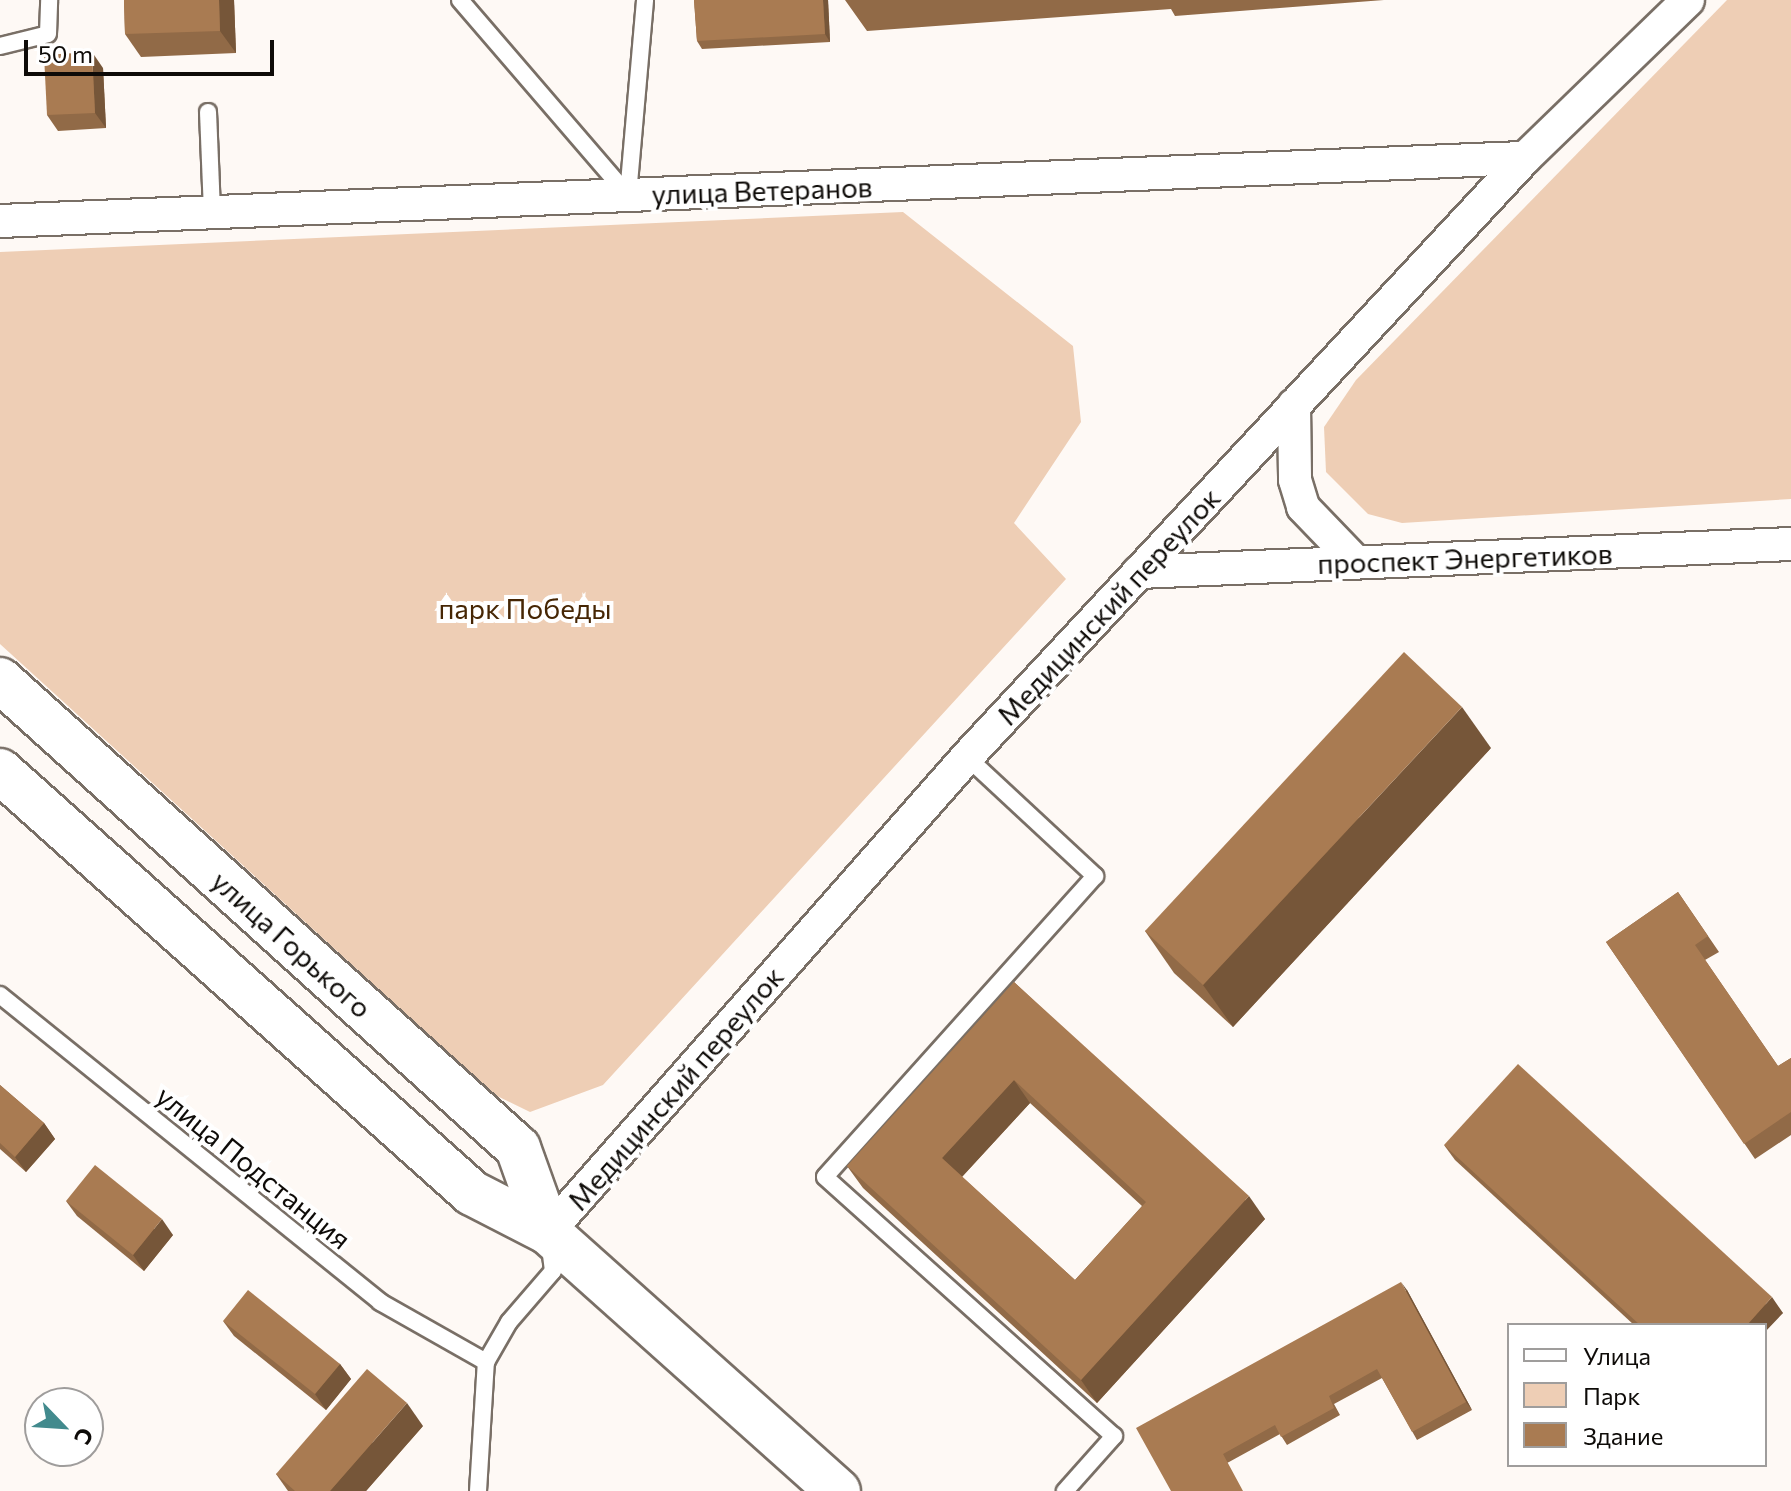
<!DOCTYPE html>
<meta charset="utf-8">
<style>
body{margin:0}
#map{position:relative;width:1791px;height:1491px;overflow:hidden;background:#fef9f5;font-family:Commissioner,sans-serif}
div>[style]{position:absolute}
.green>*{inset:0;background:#eeceb5}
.roads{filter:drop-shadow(2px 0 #796f66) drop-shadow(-2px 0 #796f66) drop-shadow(0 2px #796f66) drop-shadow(0 -2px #796f66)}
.lane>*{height:16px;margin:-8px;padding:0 8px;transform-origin:8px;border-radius:8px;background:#fff}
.street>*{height:32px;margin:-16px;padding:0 16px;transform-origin:16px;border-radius:16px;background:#fff}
.secondary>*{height:44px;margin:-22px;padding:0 22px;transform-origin:22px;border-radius:22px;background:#fff}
.wall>*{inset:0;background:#916a47}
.shaded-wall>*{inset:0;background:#765639}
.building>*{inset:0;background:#a97b52}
span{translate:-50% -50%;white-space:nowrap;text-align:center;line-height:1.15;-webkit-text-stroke:8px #fff;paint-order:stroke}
.street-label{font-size:28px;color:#0e0b08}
.park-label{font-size:28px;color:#462604}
.legend{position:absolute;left:1507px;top:1323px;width:260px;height:144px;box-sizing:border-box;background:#fff;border:2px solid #9f9d9c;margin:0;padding:10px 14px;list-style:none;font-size:24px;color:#0e0b08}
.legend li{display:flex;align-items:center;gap:16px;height:40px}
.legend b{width:40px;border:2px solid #9f9d9c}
.north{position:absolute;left:24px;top:1387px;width:80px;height:80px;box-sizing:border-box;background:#fff;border:2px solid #9f9d9c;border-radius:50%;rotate:115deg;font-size:22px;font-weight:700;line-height:32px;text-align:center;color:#0e0b08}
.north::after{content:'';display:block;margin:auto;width:28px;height:36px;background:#428a8d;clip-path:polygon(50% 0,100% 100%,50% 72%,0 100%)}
.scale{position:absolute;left:24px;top:40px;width:250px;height:36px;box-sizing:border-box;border:4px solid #0e0b08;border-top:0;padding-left:10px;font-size:24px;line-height:28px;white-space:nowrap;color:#0e0b08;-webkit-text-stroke:6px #fff;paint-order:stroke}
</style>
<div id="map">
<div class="green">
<div style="clip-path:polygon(1727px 0,1791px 0,1791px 499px,1402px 523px,1368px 514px,1326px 472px,1324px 427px,1356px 380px)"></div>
<div style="clip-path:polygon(903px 212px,1073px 346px,1081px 422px,1014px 523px,1066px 579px,603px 1085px,530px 1112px,495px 1095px,0 644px,0 252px)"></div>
</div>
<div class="roads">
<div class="lane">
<div style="left:460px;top:0;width:256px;rotate:49.3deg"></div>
<div style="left:0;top:46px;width:49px;rotate:-14deg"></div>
<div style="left:48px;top:34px;width:34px;rotate:-88deg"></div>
<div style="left:208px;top:112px;width:100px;rotate:87.7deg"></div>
<div style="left:628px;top:195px;width:196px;rotate:-85deg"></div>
<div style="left:967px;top:757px;width:175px;rotate:42.9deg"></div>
<div style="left:1095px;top:876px;width:404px;rotate:131.9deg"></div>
<div style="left:825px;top:1177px;width:388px;rotate:41.9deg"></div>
<div style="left:1114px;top:1436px;width:74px;rotate:131.7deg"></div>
<div style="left:0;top:995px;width:489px;rotate:38.9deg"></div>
<div style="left:380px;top:1302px;width:122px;rotate:29.5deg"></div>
<div style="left:478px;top:1491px;width:129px;rotate:-86.5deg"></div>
<div style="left:486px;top:1362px;width:46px;rotate:-60.1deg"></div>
<div style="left:509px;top:1322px;width:67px;rotate:-49.2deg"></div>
<div style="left:553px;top:1271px;width:26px;rotate:-97deg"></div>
</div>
<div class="street">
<div style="left:0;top:221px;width:1526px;rotate:-2.37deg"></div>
<div style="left:1294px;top:405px;width:75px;rotate:89.2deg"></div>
<div style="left:1295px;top:480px;width:28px;rotate:73deg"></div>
<div style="left:1303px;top:507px;width:76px;rotate:46.1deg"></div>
<div style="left:1139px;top:572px;width:653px;rotate:-2.46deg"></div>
<div style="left:548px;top:1232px;width:633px;rotate:-48.58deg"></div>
<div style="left:967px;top:757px;width:819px;rotate:-47.03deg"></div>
<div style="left:1525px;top:158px;width:227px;rotate:-44.1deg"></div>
</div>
<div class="secondary">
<div style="left:0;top:680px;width:698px;rotate:42.1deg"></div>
<div style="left:518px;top:1148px;width:89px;rotate:70.3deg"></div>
<div style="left:0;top:771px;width:633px;rotate:41.8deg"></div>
<div style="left:472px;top:1193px;width:85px;rotate:27.2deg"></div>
<div style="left:548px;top:1232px;width:389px;rotate:41.8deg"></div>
</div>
</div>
<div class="wall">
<div style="clip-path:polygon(124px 0,234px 0,236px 53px,141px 57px,125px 34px)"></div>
<div style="clip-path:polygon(694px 0,828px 0,830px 42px,702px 49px,697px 41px)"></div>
<div style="clip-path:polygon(845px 0,1384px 0,1175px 16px,1171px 9px,867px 31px)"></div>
<div style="clip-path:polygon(103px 68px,106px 128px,58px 131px,47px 115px)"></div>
<div style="clip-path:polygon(1491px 748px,1233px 1027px,1174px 973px,1145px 931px)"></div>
<div style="clip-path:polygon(1678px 892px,1719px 952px,1705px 960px,1778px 1066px,1791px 1058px,1791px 1135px,1755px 1159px,1606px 942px)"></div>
<div style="clip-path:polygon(evenodd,1014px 982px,1265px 1219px,1097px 1403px,863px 1188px,847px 1166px,1014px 982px,1030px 1103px,1142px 1206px,1075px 1280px,962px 1177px,1030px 1103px)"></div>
<div style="clip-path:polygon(0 1085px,44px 1123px,55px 1139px,26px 1172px,0 1149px)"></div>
<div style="clip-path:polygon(1444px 1145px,1783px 1313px,1765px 1325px,1634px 1325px,1455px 1160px)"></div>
<div style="clip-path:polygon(66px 1201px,173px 1235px,144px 1271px,77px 1216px)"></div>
<div style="clip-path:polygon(1407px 1290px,1472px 1410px,1417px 1440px,1382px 1378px,1334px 1404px,1340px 1415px,1287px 1445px,1280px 1434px,1229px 1462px,1171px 1491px)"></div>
<div style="clip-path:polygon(223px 1321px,340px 1364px,351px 1379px,326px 1410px,234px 1336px)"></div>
<div style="clip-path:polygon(423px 1426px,366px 1491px,288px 1491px,276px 1474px)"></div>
</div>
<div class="shaded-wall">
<div style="clip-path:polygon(219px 0,234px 0,236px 53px,220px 31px)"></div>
<div style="clip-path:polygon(823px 0,828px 0,830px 42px,825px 34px)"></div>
<div style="clip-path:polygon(92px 52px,103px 68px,106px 128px,95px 113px)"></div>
<div style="clip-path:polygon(1462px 707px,1491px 748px,1233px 1027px,1203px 985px)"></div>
<div style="clip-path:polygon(1014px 1080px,1030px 1103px,958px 1181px,942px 1158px)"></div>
<div style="clip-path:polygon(44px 1123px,55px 1139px,26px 1172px,15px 1157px)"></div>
<div style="clip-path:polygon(1249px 1196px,1265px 1219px,1097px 1403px,1081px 1380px)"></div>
<div style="clip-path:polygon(162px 1219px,173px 1235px,144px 1271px,133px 1255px)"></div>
<div style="clip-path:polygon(1401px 1282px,1407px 1290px,1472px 1410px,1466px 1402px)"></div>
<div style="clip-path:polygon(1772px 1297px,1783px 1313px,1765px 1332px,1765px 1325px,1747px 1325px)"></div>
<div style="clip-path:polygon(340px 1364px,351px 1379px,326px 1410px,315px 1394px)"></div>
<div style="clip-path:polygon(407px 1403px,423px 1426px,366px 1491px,330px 1491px)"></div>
</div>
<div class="building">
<div style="clip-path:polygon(124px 0,219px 0,220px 31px,125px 34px)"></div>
<div style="clip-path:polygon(694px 0,823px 0,825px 34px,697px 41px)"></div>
<div style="clip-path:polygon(92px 52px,95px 113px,47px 115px,44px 55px)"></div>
<div style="clip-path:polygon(1404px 652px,1462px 707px,1203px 985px,1145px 931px)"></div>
<div style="clip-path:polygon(1678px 892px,1708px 936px,1695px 945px,1778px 1066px,1791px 1058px,1791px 1112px,1744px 1144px,1606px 942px)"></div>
<div style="clip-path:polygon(evenodd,1014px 982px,1249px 1196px,1081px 1380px,847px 1166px,1014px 982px,1014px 1080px,1146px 1202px,1075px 1280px,942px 1158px,1014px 1080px)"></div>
<div style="clip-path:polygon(1518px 1064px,1772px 1297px,1747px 1325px,1640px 1325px,1444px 1145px)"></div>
<div style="clip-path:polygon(0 1085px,44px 1123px,15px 1157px,0 1143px)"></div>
<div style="clip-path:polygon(95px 1165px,162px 1219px,133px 1255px,66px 1201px)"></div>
<div style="clip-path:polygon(1401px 1282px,1466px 1402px,1412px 1432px,1377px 1369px,1329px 1396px,1334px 1408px,1281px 1437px,1275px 1425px,1223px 1454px,1243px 1491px,1171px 1491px,1136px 1428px)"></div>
<div style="clip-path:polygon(248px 1290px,340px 1364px,315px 1394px,223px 1321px)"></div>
<div style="clip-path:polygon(367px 1369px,407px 1403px,330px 1491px,295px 1491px,276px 1474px)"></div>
</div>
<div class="street-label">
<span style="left:762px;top:190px;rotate:-2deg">улица Ветеранов</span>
<span style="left:1465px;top:558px;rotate:-2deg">проспект Энергетиков</span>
<span style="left:1108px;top:606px;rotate:-47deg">Медицинский переулок</span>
<span style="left:292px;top:944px;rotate:42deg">улица Горького</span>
<span style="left:675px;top:1088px;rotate:-49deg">Медицинский переулок</span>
<span style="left:254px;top:1167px;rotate:39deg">улица Подстанция</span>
</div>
<div class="park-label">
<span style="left:525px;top:608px">парк Победы</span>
</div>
<ul class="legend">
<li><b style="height:10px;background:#fff"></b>Улица</li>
<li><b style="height:22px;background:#eeceb5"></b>Парк</li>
<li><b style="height:22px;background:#a97b52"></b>Здание</li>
</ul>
<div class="north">С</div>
<div class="scale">50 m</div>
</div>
